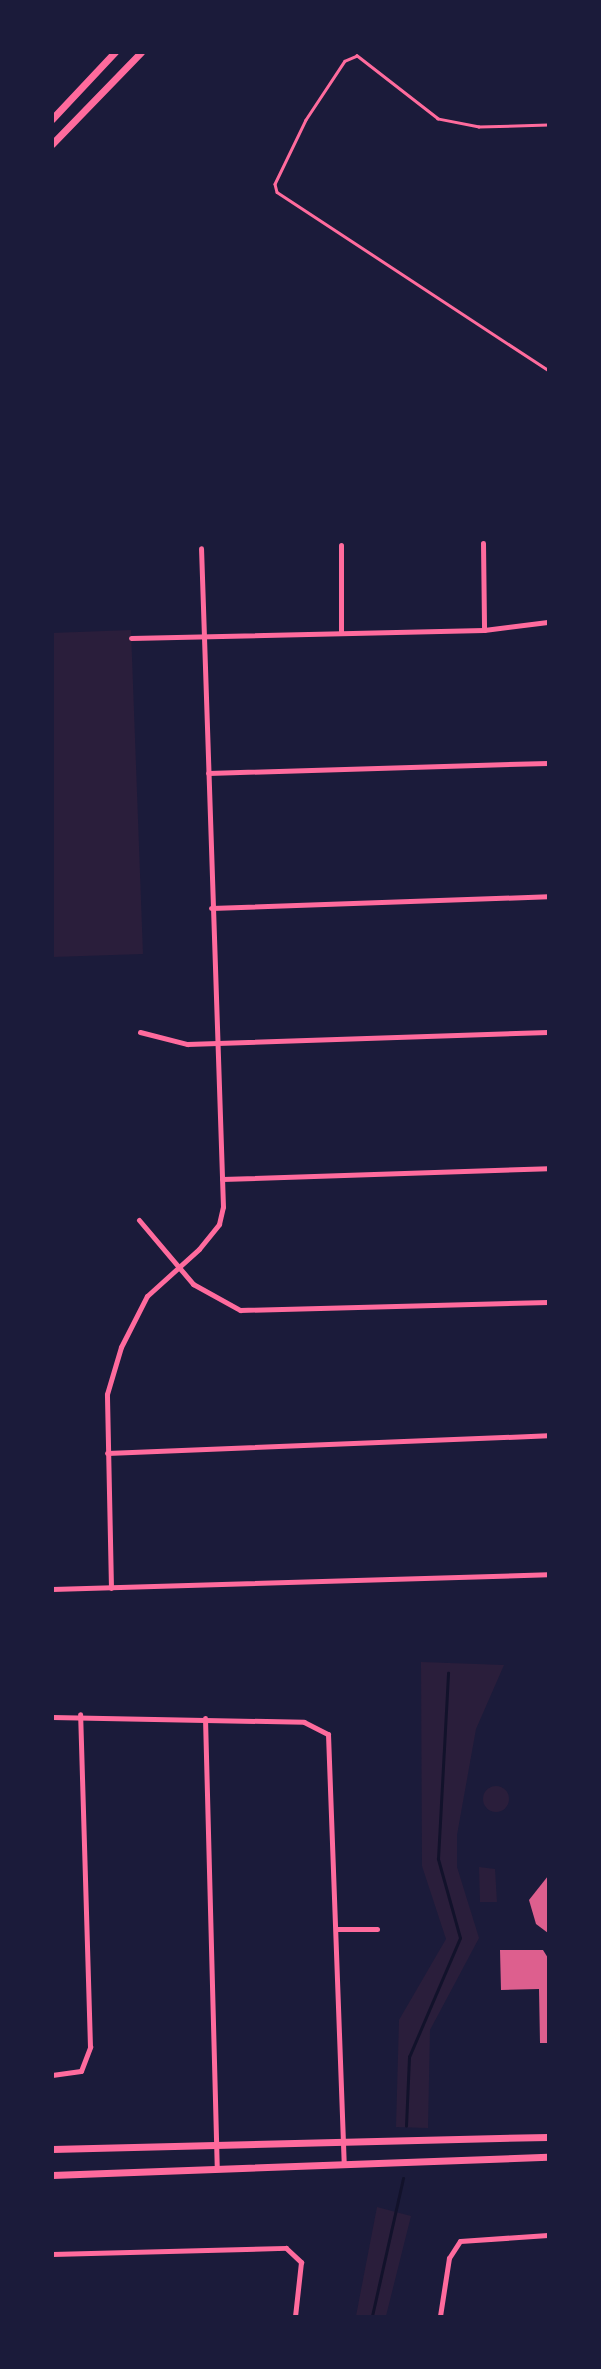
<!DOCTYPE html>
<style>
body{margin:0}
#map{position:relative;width:601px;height:2369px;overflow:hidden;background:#1b1b3a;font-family:"Fira Sans Condensed",sans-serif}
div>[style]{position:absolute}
.green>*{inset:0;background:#2a1e3b}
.round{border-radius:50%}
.stream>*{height:2.5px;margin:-1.25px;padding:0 1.25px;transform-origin:1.25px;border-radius:1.25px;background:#12122b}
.building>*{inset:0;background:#dd5f8e}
.service>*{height:2.5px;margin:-1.25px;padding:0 1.25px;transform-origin:1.25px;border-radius:1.25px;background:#ff6b9d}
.minor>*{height:5px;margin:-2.5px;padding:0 2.5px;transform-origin:2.5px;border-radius:2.5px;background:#ff6b9d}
.secondary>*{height:7px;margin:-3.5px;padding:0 3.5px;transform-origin:3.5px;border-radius:3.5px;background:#ff6b9d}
span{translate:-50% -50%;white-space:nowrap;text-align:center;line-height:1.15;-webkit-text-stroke:6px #1b1b3a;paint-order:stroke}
.frame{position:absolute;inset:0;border:54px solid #1b1b3a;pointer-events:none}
</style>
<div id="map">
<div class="green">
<div style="clip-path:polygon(131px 630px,143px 954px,53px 957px,52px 633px)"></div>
<div style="clip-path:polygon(421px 1662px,504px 1665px,476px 1729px,457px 1835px,457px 1867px,479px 1938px,430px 2030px,428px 2128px,396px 2127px,399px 2020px,446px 1939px,422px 1866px)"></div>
<div class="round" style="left:483px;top:1786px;width:26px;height:26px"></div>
<div style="clip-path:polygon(479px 1867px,495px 1869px,497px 1902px,480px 1902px)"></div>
<div style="clip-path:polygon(377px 2207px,411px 2216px,386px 2316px,356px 2316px)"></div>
</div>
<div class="stream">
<div style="left:406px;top:2126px;width:69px;rotate:-87.5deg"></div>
<div style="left:409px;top:2057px;width:129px;rotate:-66.8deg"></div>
<div style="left:460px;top:1938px;width:82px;rotate:-105.6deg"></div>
<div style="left:438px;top:1859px;width:186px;rotate:-86.9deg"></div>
<div style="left:372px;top:2316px;width:141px;rotate:-77.3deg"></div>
</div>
<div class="building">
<div style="clip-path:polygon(548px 1876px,548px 1933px,536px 1924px,529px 1900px)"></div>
<div style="clip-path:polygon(500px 1950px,543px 1950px,548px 1958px,548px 2043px,540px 2043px,539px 1989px,501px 1990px)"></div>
</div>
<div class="service">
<div style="left:548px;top:125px;width:69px;rotate:178.3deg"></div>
<div style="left:479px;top:127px;width:42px;rotate:-169deg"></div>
<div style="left:438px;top:119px;width:103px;rotate:-142.1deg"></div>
<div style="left:357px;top:56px;width:13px;rotate:157deg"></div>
<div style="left:345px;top:61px;width:71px;rotate:123.5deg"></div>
<div style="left:306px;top:120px;width:71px;rotate:115.8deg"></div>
<div style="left:275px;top:184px;width:8px;rotate:76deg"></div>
<div style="left:277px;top:192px;width:324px;rotate:33.3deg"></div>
</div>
<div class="minor">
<div style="left:483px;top:543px;width:87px;rotate:89.3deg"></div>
<div style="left:341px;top:545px;width:88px;rotate:90deg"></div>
<div style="left:131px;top:638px;width:353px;rotate:-1.3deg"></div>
<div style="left:484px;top:630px;width:64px;rotate:-7.1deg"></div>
<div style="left:208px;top:773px;width:340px;rotate:-1.7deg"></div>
<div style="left:211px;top:908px;width:337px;rotate:-2deg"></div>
<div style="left:140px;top:1032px;width:49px;rotate:14.3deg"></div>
<div style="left:187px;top:1044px;width:361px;rotate:-1.9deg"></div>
<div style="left:222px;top:1179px;width:326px;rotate:-1.9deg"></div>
<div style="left:139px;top:1220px;width:84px;rotate:49.8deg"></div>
<div style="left:193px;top:1284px;width:54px;rotate:29deg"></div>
<div style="left:240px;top:1310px;width:308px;rotate:-1.5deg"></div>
<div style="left:107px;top:1453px;width:441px;rotate:-2.3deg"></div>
<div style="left:111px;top:1588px;width:194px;rotate:-91.2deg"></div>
<div style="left:107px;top:1394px;width:49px;rotate:-73.4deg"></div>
<div style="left:121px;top:1347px;width:57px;rotate:-63deg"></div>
<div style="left:147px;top:1296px;width:70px;rotate:-42.1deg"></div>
<div style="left:199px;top:1249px;width:32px;rotate:-51deg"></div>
<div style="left:219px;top:1224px;width:17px;rotate:-77deg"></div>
<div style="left:223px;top:1207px;width:659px;rotate:-91.91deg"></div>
<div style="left:52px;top:1589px;width:496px;rotate:-1.7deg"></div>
<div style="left:52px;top:1717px;width:252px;rotate:1.1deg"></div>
<div style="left:304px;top:1722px;width:27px;rotate:27deg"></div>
<div style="left:328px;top:1734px;width:431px;rotate:87.9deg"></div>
<div style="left:205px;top:1718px;width:451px;rotate:88.5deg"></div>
<div style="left:337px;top:1929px;width:40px"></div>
<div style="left:52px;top:2075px;width:29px;rotate:-8deg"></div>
<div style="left:81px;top:2071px;width:26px;rotate:-69deg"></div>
<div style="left:90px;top:2047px;width:333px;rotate:-91.7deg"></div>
<div style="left:52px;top:2254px;width:234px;rotate:-1.5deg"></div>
<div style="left:286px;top:2248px;width:21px;rotate:43deg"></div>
<div style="left:301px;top:2262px;width:54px;rotate:96.3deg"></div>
<div style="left:440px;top:2316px;width:59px;rotate:-81.2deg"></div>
<div style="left:449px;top:2258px;width:20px;rotate:-57deg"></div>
<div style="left:460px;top:2241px;width:88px;rotate:-3.9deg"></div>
</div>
<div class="secondary">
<div style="left:52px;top:119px;width:92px;rotate:-46.8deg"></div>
<div style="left:52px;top:144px;width:128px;rotate:-45.9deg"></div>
<div style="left:52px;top:2149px;width:496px;rotate:-1.4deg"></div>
<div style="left:52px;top:2175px;width:496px;rotate:-2.1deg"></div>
</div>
<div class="frame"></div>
</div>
